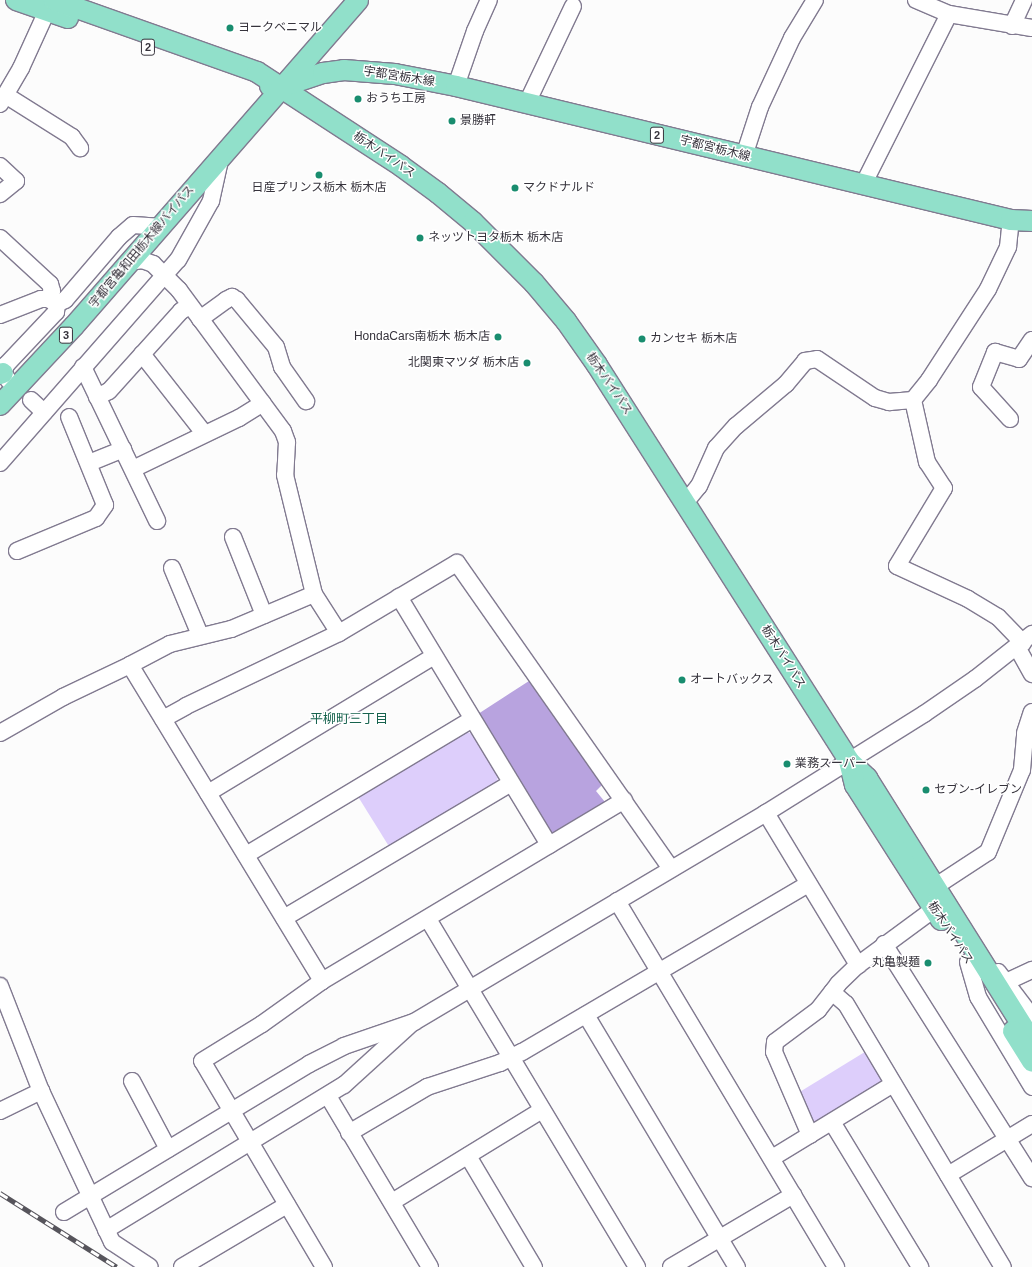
<!DOCTYPE html>
<meta charset="utf-8">
<style>
body{margin:0}
#map{position:relative;width:1032px;height:1267px;overflow:hidden;background:#fcfcfc;font-family:Helvetica,"Noto Sans JP",sans-serif}
div>[style]{position:absolute}
.green>*{inset:0;background:#ddcefb}
.water>*{inset:0;background:#b8a3df}
.roads{filter:drop-shadow(1px 0 #817a90) drop-shadow(-1px 0 #817a90) drop-shadow(0 1px #817a90) drop-shadow(0 -1px #817a90)}
.minor>*{height:16px;margin:-8px;padding:0 8px;transform-origin:8px;border-radius:8px;background:#fff}
.major>*{height:20px;margin:-10px;padding:0 10px;transform-origin:10px;border-radius:10px;background:#91e0ca}
.rail>*{height:4.5px;margin-top:-2.25px;transform-origin:0;background:repeating-linear-gradient(90deg,#fff 0 9px,#56545b 0 18px);box-sizing:border-box;border-block:1px solid #56545b}
.dots>*{width:11px;height:11px;translate:-50% -50%;box-sizing:border-box;border:2px solid #fff;border-radius:50%}
span{translate:-50% -50%;white-space:nowrap;text-align:center;line-height:1.15;-webkit-text-stroke:3px #fff;paint-order:stroke}
.shield-label span{padding:1px 3px;background:#fff;border:1px solid;border-radius:3px;-webkit-text-stroke-width:0}
.shield-label{font-size:11px;color:#36333c;font-weight:700}
.poi-label{font-size:12px;color:#36333c}
.left{translate:0 -50%;text-align:left}
.right{translate:-100% -50%;text-align:right}
.street-label{font-size:12px;color:#36333c}
.neighbourhood-label{font-size:13px;color:#17634e}
</style>
<div id="map">
<div class="green">
<div style="clip-path:polygon(464px 731px,473px 734px,498px 774px,497px 784px,390px 848px,357px 795px)"></div>
<div style="clip-path:polygon(868px 1050px,883px 1077px,881px 1086px,818px 1123px,810px 1121px,798px 1093px)"></div>
</div>
<div class="water">
<div style="clip-path:polygon(529px 681px,602px 785px,596px 791px,605px 802px,556px 834px,548px 831px,478px 714px)"></div>
</div>
<div class="roads">
<div class="minor">
<div style="left:916px;top:0;width:36px;rotate:23deg"></div>
<div style="left:949px;top:14px;width:84px;rotate:9.6deg"></div>
<div style="left:1012px;top:26px;width:29px;rotate:-65deg"></div>
<div style="left:456px;top:86px;width:58px;rotate:-70.9deg"></div>
<div style="left:475px;top:31px;width:34px;rotate:-66deg"></div>
<div style="left:7px;top:96px;width:77px;rotate:32.2deg"></div>
<div style="left:72px;top:137px;width:14px;rotate:54deg"></div>
<div style="left:527px;top:103px;width:107px;rotate:-64.6deg"></div>
<div style="left:0;top:104px;width:42px;rotate:-59.7deg"></div>
<div style="left:21px;top:68px;width:63px;rotate:-65.5deg"></div>
<div style="left:744px;top:156px;width:52px;rotate:-71.9deg"></div>
<div style="left:760px;top:107px;width:76px;rotate:-65.1deg"></div>
<div style="left:792px;top:38px;width:44px;rotate:-58.8deg"></div>
<div style="left:0;top:166px;width:22px;rotate:43deg"></div>
<div style="left:16px;top:181px;width:21px;rotate:141deg"></div>
<div style="left:863px;top:185px;width:191px;rotate:-63.3deg"></div>
<div style="left:0;top:238px;width:68px;rotate:42.6deg"></div>
<div style="left:50px;top:284px;width:7px;rotate:74deg"></div>
<div style="left:52px;top:291px;width:9px;rotate:117deg"></div>
<div style="left:130px;top:262px;width:12px;rotate:-9deg"></div>
<div style="left:142px;top:260px;width:12px;rotate:20deg"></div>
<div style="left:153px;top:264px;width:37px;rotate:45deg"></div>
<div style="left:179px;top:290px;width:175px;rotate:53.6deg"></div>
<div style="left:283px;top:431px;width:12px;rotate:70deg"></div>
<div style="left:287px;top:442px;width:33px;rotate:93deg"></div>
<div style="left:285px;top:475px;width:122px;rotate:76.3deg"></div>
<div style="left:314px;top:594px;width:46px;rotate:57.3deg"></div>
<div style="left:57px;top:304px;width:9px;rotate:-27deg"></div>
<div style="left:65px;top:300px;width:83px;rotate:-49.4deg"></div>
<div style="left:119px;top:237px;width:18px;rotate:-41deg"></div>
<div style="left:133px;top:225px;width:26px;rotate:4deg"></div>
<div style="left:0;top:315px;width:44px;rotate:-21.3deg"></div>
<div style="left:41px;top:299px;width:7px"></div>
<div style="left:48px;top:299px;width:10px;rotate:29deg"></div>
<div style="left:200px;top:319px;width:32px;rotate:-36deg"></div>
<div style="left:226px;top:300px;width:7px;rotate:-27deg"></div>
<div style="left:232px;top:297px;width:6px;rotate:31deg"></div>
<div style="left:237px;top:300px;width:61px;rotate:50.3deg"></div>
<div style="left:276px;top:347px;width:21px;rotate:73deg"></div>
<div style="left:282px;top:367px;width:42px;rotate:54.8deg"></div>
<div style="left:142px;top:354px;width:100px;rotate:51.9deg"></div>
<div style="left:83px;top:367px;width:171px;rotate:64.3deg"></div>
<div style="left:9px;top:381px;width:10px;rotate:-127deg"></div>
<div style="left:3px;top:373px;width:9px;rotate:-69deg"></div>
<div style="left:6px;top:365px;width:73px;rotate:-46.7deg"></div>
<div style="left:56px;top:312px;width:8px;rotate:-83deg"></div>
<div style="left:97px;top:397px;width:13px;rotate:-27deg"></div>
<div style="left:109px;top:391px;width:108px;rotate:-48deg"></div>
<div style="left:181px;top:311px;width:10px;rotate:-29deg"></div>
<div style="left:31px;top:400px;width:18px;rotate:43deg"></div>
<div style="left:913px;top:400px;width:64px;rotate:77.3deg"></div>
<div style="left:927px;top:462px;width:31px;rotate:57deg"></div>
<div style="left:944px;top:488px;width:91px;rotate:121.1deg"></div>
<div style="left:897px;top:566px;width:78px;rotate:24.9deg"></div>
<div style="left:968px;top:599px;width:35px;rotate:31deg"></div>
<div style="left:998px;top:617px;width:36px;rotate:46deg"></div>
<div style="left:1010px;top:419px;width:43px;rotate:-132.2deg"></div>
<div style="left:981px;top:387px;width:38px;rotate:-68deg"></div>
<div style="left:995px;top:352px;width:25px;rotate:16deg"></div>
<div style="left:1019px;top:359px;width:23px;rotate:-56deg"></div>
<div style="left:0;top:463px;width:270px;rotate:-48.8deg"></div>
<div style="left:178px;top:260px;width:68px;rotate:-60.8deg"></div>
<div style="left:211px;top:201px;width:46px;rotate:-77.5deg"></div>
<div style="left:89px;top:463px;width:37px;rotate:-22deg"></div>
<div style="left:133px;top:469px;width:118px;rotate:-25.7deg"></div>
<div style="left:239px;top:418px;width:28px;rotate:-32deg"></div>
<div style="left:685px;top:503px;width:22px;rotate:-51deg"></div>
<div style="left:699px;top:486px;width:42px;rotate:-65.9deg"></div>
<div style="left:716px;top:448px;width:30px;rotate:-48deg"></div>
<div style="left:736px;top:426px;width:65px;rotate:-40deg"></div>
<div style="left:786px;top:384px;width:30px;rotate:-50deg"></div>
<div style="left:805px;top:361px;width:12px;rotate:-9deg"></div>
<div style="left:817px;top:359px;width:70px;rotate:33.9deg"></div>
<div style="left:875px;top:398px;width:15px;rotate:16deg"></div>
<div style="left:889px;top:402px;width:24px;rotate:-5deg"></div>
<div style="left:913px;top:400px;width:26px;rotate:-51deg"></div>
<div style="left:929px;top:380px;width:108px;rotate:-57deg"></div>
<div style="left:988px;top:289px;width:47px;rotate:-64.5deg"></div>
<div style="left:1008px;top:247px;width:27px;rotate:-84deg"></div>
<div style="left:233px;top:537px;width:84px;rotate:68.3deg"></div>
<div style="left:17px;top:551px;width:86px;rotate:-22.7deg"></div>
<div style="left:96px;top:518px;width:16px;rotate:-55deg"></div>
<div style="left:105px;top:505px;width:95px;rotate:-112.2deg"></div>
<div style="left:172px;top:568px;width:73px;rotate:67.3deg"></div>
<div style="left:314px;top:594px;width:90px;rotate:157.1deg"></div>
<div style="left:231px;top:629px;width:63px;rotate:166.2deg"></div>
<div style="left:170px;top:644px;width:45px;rotate:152.3deg"></div>
<div style="left:130px;top:665px;width:370px;rotate:58.7deg"></div>
<div style="left:399px;top:597px;width:290px;rotate:58.8deg"></div>
<div style="left:1017px;top:647px;width:31px;rotate:61deg"></div>
<div style="left:163px;top:719px;width:26px;rotate:-29deg"></div>
<div style="left:186px;top:706px;width:170px;rotate:-25.5deg"></div>
<div style="left:339px;top:633px;width:137px;rotate:-30.7deg"></div>
<div style="left:457px;top:563px;width:373px;rotate:55deg"></div>
<div style="left:0;top:733px;width:73px;rotate:-29.7deg"></div>
<div style="left:63px;top:697px;width:74px;rotate:-25.5deg"></div>
<div style="left:208px;top:793px;width:264px;rotate:-31.2deg"></div>
<div style="left:766px;top:813px;width:178px;rotate:58.8deg"></div>
<div style="left:246px;top:855px;width:264px;rotate:-31deg"></div>
<div style="left:936px;top:886px;width:62px;rotate:-33.2deg"></div>
<div style="left:988px;top:852px;width:89px;rotate:-67.5deg"></div>
<div style="left:1022px;top:770px;width:37px;rotate:-85deg"></div>
<div style="left:1025px;top:733px;width:22px;rotate:-72deg"></div>
<div style="left:617px;top:901px;width:427px;rotate:59.1deg"></div>
<div style="left:284px;top:918px;width:264px;rotate:-30.7deg"></div>
<div style="left:428px;top:919px;width:406px;rotate:59deg"></div>
<div style="left:884px;top:944px;width:277px;rotate:57.7deg"></div>
<div style="left:968px;top:962px;width:36px;rotate:74deg"></div>
<div style="left:978px;top:997px;width:105px;rotate:59deg"></div>
<div style="left:998px;top:972px;width:56px;rotate:52.9deg"></div>
<div style="left:1006px;top:982px;width:29px;rotate:-25deg"></div>
<div style="left:0;top:986px;width:113px;rotate:68.7deg"></div>
<div style="left:41px;top:1091px;width:167px;rotate:64.8deg"></div>
<div style="left:112px;top:1242px;width:45px;rotate:33.3deg"></div>
<div style="left:832px;top:992px;width:18px;rotate:41deg"></div>
<div style="left:846px;top:1004px;width:306px;rotate:59.2deg"></div>
<div style="left:586px;top:1015px;width:294px;rotate:59.1deg"></div>
<div style="left:132px;top:1081px;width:77px;rotate:62.1deg"></div>
<div style="left:328px;top:1096px;width:199px;rotate:59.2deg"></div>
<div style="left:0;top:1111px;width:46px;rotate:-26deg"></div>
<div style="left:832px;top:1122px;width:170px;rotate:58.7deg"></div>
<div style="left:349px;top:1133px;width:91px;rotate:-30.5deg"></div>
<div style="left:427px;top:1087px;width:77px;rotate:-18.2deg"></div>
<div style="left:500px;top:1063px;width:25px;rotate:-27deg"></div>
<div style="left:522px;top:1052px;width:332px;rotate:-30.4deg"></div>
<div style="left:810px;top:1135px;width:90px;rotate:-113.4deg"></div>
<div style="left:774px;top:1052px;width:10px;rotate:-84deg"></div>
<div style="left:775px;top:1042px;width:54px;rotate:-36.7deg"></div>
<div style="left:818px;top:1010px;width:33px;rotate:-52deg"></div>
<div style="left:838px;top:984px;width:28px;rotate:-44deg"></div>
<div style="left:858px;top:965px;width:94px;rotate:-36.4deg"></div>
<div style="left:468px;top:1156px;width:129px;rotate:59.3deg"></div>
<div style="left:772px;top:1158px;width:142px;rotate:-31.4deg"></div>
<div style="left:948px;top:1175px;width:98px;rotate:-31.3deg"></div>
<div style="left:392px;top:1202px;width:176px;rotate:-31.5deg"></div>
<div style="left:64px;top:1212px;width:286px;rotate:-31.1deg"></div>
<div style="left:309px;top:1064px;width:39px;rotate:-27deg"></div>
<div style="left:344px;top:1046px;width:74px;rotate:-18.9deg"></div>
<div style="left:414px;top:1022px;width:409px;rotate:-30.7deg"></div>
<div style="left:766px;top:813px;width:186px;rotate:-32.1deg"></div>
<div style="left:924px;top:714px;width:62px;rotate:-34.5deg"></div>
<div style="left:975px;top:679px;width:73px;rotate:-38.3deg"></div>
<div style="left:106px;top:1230px;width:279px;rotate:-31.4deg"></div>
<div style="left:344px;top:1085px;width:91px;rotate:-42.3deg"></div>
<div style="left:182px;top:1267px;width:122px;rotate:-30.6deg"></div>
<div style="left:324px;top:1267px;width:239px;rotate:-120.6deg"></div>
<div style="left:202px;top:1061px;width:70px;rotate:-31.7deg"></div>
<div style="left:262px;top:1024px;width:74px;rotate:-35.6deg"></div>
<div style="left:322px;top:981px;width:352px;rotate:-30.9deg"></div>
<div style="left:671px;top:1267px;width:142px;rotate:-30.5deg"></div>
</div>
<div class="major">
<div style="left:16px;top:0;width:55px;rotate:19.1deg"></div>
<div style="left:54px;top:0;width:215px;rotate:19.5deg"></div>
<div style="left:257px;top:72px;width:172px;rotate:33.1deg"></div>
<div style="left:401px;top:166px;width:46px;rotate:36.1deg"></div>
<div style="left:438px;top:193px;width:45px;rotate:39.6deg"></div>
<div style="left:473px;top:222px;width:86px;rotate:45deg"></div>
<div style="left:534px;top:283px;width:50px;rotate:49.9deg"></div>
<div style="left:566px;top:321px;width:54px;rotate:54.8deg"></div>
<div style="left:597px;top:365px;width:469px;rotate:57.5deg"></div>
<div style="left:849px;top:761px;width:25px;rotate:43deg"></div>
<div style="left:867px;top:778px;width:310px;rotate:57.9deg"></div>
<div style="left:270px;top:86px;width:11px;rotate:5deg"></div>
<div style="left:281px;top:87px;width:44px;rotate:-18.4deg"></div>
<div style="left:323px;top:73px;width:21px;rotate:-8deg"></div>
<div style="left:344px;top:70px;width:51px;rotate:4.5deg"></div>
<div style="left:395px;top:74px;width:62px;rotate:11.1deg"></div>
<div style="left:456px;top:86px;width:571px;rotate:13.57deg"></div>
<div style="left:1011px;top:220px;width:21px;rotate:3deg"></div>
<div style="left:0;top:374px;width:3px;rotate:-18deg"></div>
<div style="left:0;top:405px;width:108px;rotate:-46.9deg"></div>
<div style="left:74px;top:326px;width:432px;rotate:-48.9deg"></div>
<div style="left:849px;top:761px;width:25px;rotate:76deg"></div>
<div style="left:855px;top:785px;width:160px;rotate:57.5deg"></div>
<div style="left:1013px;top:1031px;width:36px;rotate:58deg"></div>
</div>
</div>
<div class="rail">
<div style="left:0;top:1193px;width:138px;rotate:32.3deg"></div>
</div>
<div class="dots">
<div style="left:230px;top:28px;background:#198d6f"></div>
<div style="left:358px;top:99px;background:#198d6f"></div>
<div style="left:452px;top:121px;background:#198d6f"></div>
<div style="left:319px;top:175px;background:#198d6f"></div>
<div style="left:515px;top:188px;background:#198d6f"></div>
<div style="left:420px;top:238px;background:#198d6f"></div>
<div style="left:498px;top:337px;background:#198d6f"></div>
<div style="left:642px;top:339px;background:#198d6f"></div>
<div style="left:527px;top:363px;background:#198d6f"></div>
<div style="left:682px;top:680px;background:#198d6f"></div>
<div style="left:787px;top:764px;background:#198d6f"></div>
<div style="left:926px;top:790px;background:#198d6f"></div>
<div style="left:928px;top:963px;background:#198d6f"></div>
</div>
<div class="shield-label">
<span style="left:148px;top:47px">2</span>
<span style="left:657px;top:135px">2</span>
<span style="left:66px;top:335px">3</span>
</div>
<div class="poi-label">
<span class="left" style="left:238px;top:28px">ヨークベニマル</span>
<span class="left" style="left:366px;top:99px">おうち工房</span>
<span class="left" style="left:460px;top:121px">景勝軒</span>
<span style="left:319px;top:188px">日産プリンス栃木 栃木店</span>
<span class="left" style="left:523px;top:188px">マクドナルド</span>
<span class="left" style="left:428px;top:238px">ネッツトヨタ栃木 栃木店</span>
<span class="right" style="left:490px;top:337px">HondaCars南栃木 栃木店</span>
<span class="left" style="left:650px;top:339px">カンセキ 栃木店</span>
<span class="right" style="left:519px;top:363px">北関東マツダ 栃木店</span>
<span class="left" style="left:690px;top:680px">オートバックス</span>
<span class="left" style="left:795px;top:764px">業務スーパー</span>
<span class="left" style="left:934px;top:790px">セブン-イレブン</span>
<span class="right" style="left:920px;top:963px">丸亀製麺</span>
</div>
<div class="street-label">
<span style="left:399px;top:77px;rotate:9deg">宇都宮栃木線</span>
<span style="left:715px;top:149px;rotate:14deg">宇都宮栃木線</span>
<span style="left:384px;top:155px;rotate:34deg">栃木バイパス</span>
<span style="left:142px;top:247px;rotate:-50deg">宇都宮亀和田栃木線バイパス</span>
<span style="left:609px;top:384px;rotate:56deg">栃木バイパス</span>
<span style="left:783px;top:657px;rotate:58deg">栃木バイパス</span>
<span style="left:950px;top:933px;rotate:57deg">栃木バイパス</span>
</div>
<div class="neighbourhood-label">
<span style="left:349px;top:719px">平柳町三丁目</span>
</div>
</div>
